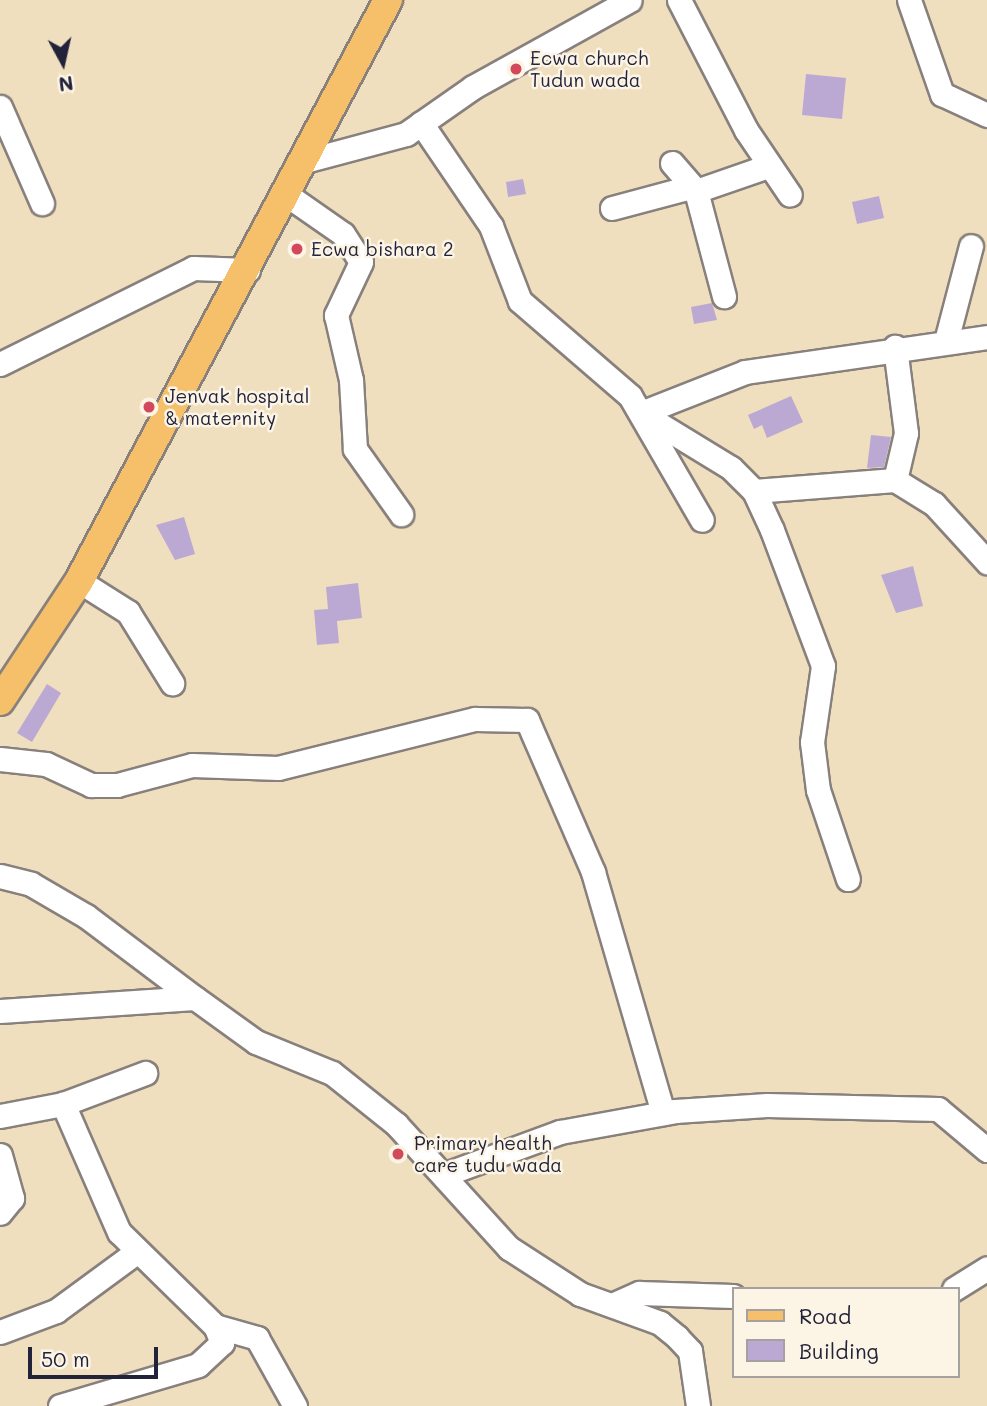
<!DOCTYPE html>
<style>
body{margin:0}
#map{position:relative;width:987px;height:1406px;overflow:hidden;background:#efdfbe;font-family:Mali,sans-serif}
div>[style]{position:absolute}
.building>*{inset:0;background:#bba9d4}
.roads{filter:drop-shadow(2px 0 #88807c) drop-shadow(-2px 0 #88807c) drop-shadow(0 2px #88807c) drop-shadow(0 -2px #88807c)}
.minor>*{height:23px;margin:-11.5px;padding:0 11.5px;transform-origin:11.5px;border-radius:11.5px;background:#fff}
.major>*{height:28px;margin:-14px;padding:0 14px;transform-origin:14px;border-radius:14px;background:#f6c06b}
.dots>*{width:19px;height:19px;translate:-50% -50%;box-sizing:border-box;border:4px solid #fcf5e5;border-radius:50%}
span{translate:-50% -50%;white-space:nowrap;text-align:center;line-height:1.15;-webkit-text-stroke:5px #fcf5e5;paint-order:stroke}
.poi-label{font-size:19px;color:#22223b}
.left{translate:0 -50%;text-align:left}
.legend{position:absolute;left:732px;top:1287px;width:228px;height:91px;box-sizing:border-box;background:#fcf5e5;border:2px solid #a5a1a1;margin:0;padding:9px 12px;list-style:none;font-size:21px;color:#22223b}
.legend li{display:flex;align-items:center;gap:14px;height:35px}
.legend b{width:35px;border:2px solid #a5a1a1}
.north{position:absolute;left:28px;top:28px;width:70px;height:70px;-webkit-text-stroke:5px #fcf5e5;paint-order:stroke;rotate:172deg;font-size:19px;font-weight:700;line-height:28px;text-align:center;color:#22223b}
.north::after{content:'';display:block;margin:auto;width:24px;height:32px;background:#22223b;clip-path:polygon(50% 0,100% 100%,50% 72%,0 100%)}
.scale{position:absolute;left:28px;top:1347px;width:130px;height:32px;box-sizing:border-box;border:4px solid #22223b;border-top:0;padding-left:9px;font-size:21px;line-height:24px;white-space:nowrap;color:#22223b;-webkit-text-stroke:5px #fcf5e5;paint-order:stroke}
</style>
<div id="map">
<div class="building">
<div style="clip-path:polygon(806px 74px,846px 78px,842px 119px,802px 115px)"></div>
<div style="clip-path:polygon(523px 179px,526px 194px,508px 197px,506px 182px)"></div>
<div style="clip-path:polygon(879px 196px,884px 218px,857px 224px,852px 202px)"></div>
<div style="clip-path:polygon(712px 303px,717px 320px,694px 324px,691px 307px)"></div>
<div style="clip-path:polygon(791px 396px,803px 422px,767px 438px,762px 425px,754px 429px,748px 415px)"></div>
<div style="clip-path:polygon(871px 435px,891px 437px,884px 467px,867px 468px)"></div>
<div style="clip-path:polygon(184px 517px,195px 554px,175px 560px,156px 525px)"></div>
<div style="clip-path:polygon(913px 566px,923px 606px,896px 613px,881px 575px)"></div>
<div style="clip-path:polygon(358px 583px,362px 618px,337px 621px,339px 643px,317px 645px,314px 610px,328px 609px,326px 587px)"></div>
<div style="clip-path:polygon(47px 684px,61px 693px,32px 742px,17px 733px)"></div>
</div>
<div class="roads">
<div class="minor">
<div style="left:679px;top:0;width:146px;rotate:62.7deg"></div>
<div style="left:746px;top:130px;width:78px;rotate:55.9deg"></div>
<div style="left:909px;top:0;width:100px;rotate:70.7deg"></div>
<div style="left:942px;top:94px;width:50px;rotate:25deg"></div>
<div style="left:0;top:107px;width:105px;rotate:66.4deg"></div>
<div style="left:421px;top:123px;width:125px;rotate:55.8deg"></div>
<div style="left:491px;top:226px;width:80px;rotate:68.9deg"></div>
<div style="left:520px;top:301px;width:145px;rotate:40.8deg"></div>
<div style="left:630px;top:396px;width:143px;rotate:59.9deg"></div>
<div style="left:305px;top:161px;width:105px;rotate:-15deg"></div>
<div style="left:406px;top:134px;width:82px;rotate:-35deg"></div>
<div style="left:473px;top:87px;width:179px;rotate:-29deg"></div>
<div style="left:672px;top:163px;width:37px;rotate:49deg"></div>
<div style="left:696px;top:191px;width:109px;rotate:75.1deg"></div>
<div style="left:287px;top:195px;width:68px;rotate:34.9deg"></div>
<div style="left:343px;top:234px;width:33px;rotate:57deg"></div>
<div style="left:361px;top:262px;width:59px;rotate:115.3deg"></div>
<div style="left:336px;top:315px;width:67px;rotate:77deg"></div>
<div style="left:351px;top:380px;width:69px;rotate:86.7deg"></div>
<div style="left:355px;top:449px;width:80px;rotate:54.7deg"></div>
<div style="left:612px;top:208px;width:78px;rotate:-14.9deg"></div>
<div style="left:687px;top:188px;width:9px;rotate:18deg"></div>
<div style="left:696px;top:191px;width:76px;rotate:-19.1deg"></div>
<div style="left:946px;top:341px;width:98px;rotate:-75.3deg"></div>
<div style="left:0;top:364px;width:216px;rotate:-26.4deg"></div>
<div style="left:193px;top:268px;width:55px;rotate:2.1deg"></div>
<div style="left:641px;top:413px;width:105px;rotate:31.4deg"></div>
<div style="left:731px;top:468px;width:33px;rotate:45deg"></div>
<div style="left:754px;top:491px;width:43px;rotate:65.2deg"></div>
<div style="left:772px;top:530px;width:145px;rotate:69.4deg"></div>
<div style="left:823px;top:666px;width:77px;rotate:98.2deg"></div>
<div style="left:812px;top:742px;width:48px;rotate:82.9deg"></div>
<div style="left:818px;top:790px;width:94px;rotate:71.4deg"></div>
<div style="left:641px;top:413px;width:112px;rotate:-21.5deg"></div>
<div style="left:745px;top:372px;width:245px;rotate:-8.2deg"></div>
<div style="left:895px;top:480px;width:48px;rotate:-76.8deg"></div>
<div style="left:906px;top:433px;width:87px;rotate:-97.3deg"></div>
<div style="left:754px;top:491px;width:141px;rotate:-4.5deg"></div>
<div style="left:895px;top:480px;width:46px;rotate:31.6deg"></div>
<div style="left:934px;top:504px;width:79px;rotate:47.6deg"></div>
<div style="left:79px;top:581px;width:58px;rotate:32.3deg"></div>
<div style="left:128px;top:612px;width:84px;rotate:58.2deg"></div>
<div style="left:0;top:759px;width:46px;rotate:6.2deg"></div>
<div style="left:46px;top:764px;width:50px;rotate:25deg"></div>
<div style="left:91px;top:785px;width:26px"></div>
<div style="left:117px;top:785px;width:78px;rotate:-14.9deg"></div>
<div style="left:192px;top:765px;width:86px;rotate:2deg"></div>
<div style="left:278px;top:768px;width:203px;rotate:-14deg"></div>
<div style="left:475px;top:719px;width:52px;rotate:1.1deg"></div>
<div style="left:527px;top:720px;width:166px;rotate:66.5deg"></div>
<div style="left:593px;top:872px;width:251px;rotate:73.8deg"></div>
<div style="left:0;top:876px;width:32px;rotate:14deg"></div>
<div style="left:31px;top:884px;width:64px;rotate:30.2deg"></div>
<div style="left:86px;top:916px;width:136px;rotate:37deg"></div>
<div style="left:0;top:1011px;width:195px;rotate:-3.8deg"></div>
<div style="left:195px;top:998px;width:75px;rotate:35.8deg"></div>
<div style="left:256px;top:1042px;width:82px;rotate:22.2deg"></div>
<div style="left:332px;top:1073px;width:82px;rotate:38.6deg"></div>
<div style="left:396px;top:1124px;width:168px;rotate:47.7deg"></div>
<div style="left:509px;top:1248px;width:85px;rotate:32.9deg"></div>
<div style="left:580px;top:1294px;width:85px;rotate:19.9deg"></div>
<div style="left:660px;top:1323px;width:22px;rotate:39deg"></div>
<div style="left:677px;top:1337px;width:19px;rotate:47deg"></div>
<div style="left:690px;top:1351px;width:56px;rotate:81.7deg"></div>
<div style="left:0;top:1116px;width:64px;rotate:-10.8deg"></div>
<div style="left:63px;top:1104px;width:88px;rotate:-20.7deg"></div>
<div style="left:0;top:1155px;width:45px;rotate:74.4deg"></div>
<div style="left:12px;top:1198px;width:19px;rotate:129deg"></div>
<div style="left:443px;top:1175px;width:125px;rotate:-20.2deg"></div>
<div style="left:560px;top:1132px;width:117px;rotate:-10.3deg"></div>
<div style="left:675px;top:1111px;width:92px;rotate:-3.7deg"></div>
<div style="left:767px;top:1105px;width:171px;rotate:1.3deg"></div>
<div style="left:938px;top:1109px;width:64px;rotate:39.9deg"></div>
<div style="left:954px;top:1289px;width:39px;rotate:-32deg"></div>
<div style="left:612px;top:1305px;width:30px;rotate:-24deg"></div>
<div style="left:639px;top:1293px;width:94px;rotate:1.8deg"></div>
<div style="left:215px;top:1326px;width:44px;rotate:15.9deg"></div>
<div style="left:257px;top:1338px;width:78px;rotate:60.8deg"></div>
<div style="left:0;top:1332px;width:60px;rotate:-20.6deg"></div>
<div style="left:56px;top:1311px;width:98px;rotate:-36.3deg"></div>
<div style="left:60px;top:1406px;width:144px;rotate:-16.5deg"></div>
<div style="left:198px;top:1365px;width:33px;rotate:-43deg"></div>
<div style="left:222px;top:1343px;width:18px;rotate:-112deg"></div>
<div style="left:215px;top:1326px;width:134px;rotate:-135.6deg"></div>
<div style="left:119px;top:1232px;width:140px;rotate:-113.6deg"></div>
</div>
<div class="major">
<div style="left:0;top:701px;width:144px;rotate:-56.6deg"></div>
<div style="left:79px;top:581px;width:658px;rotate:-61.99deg"></div>
</div>
</div>
<div class="dots">
<div style="left:516px;top:69px;background:#d1495b"></div>
<div style="left:297px;top:249px;background:#d1495b"></div>
<div style="left:149px;top:407px;background:#d1495b"></div>
<div style="left:398px;top:1154px;background:#d1495b"></div>
</div>
<div class="poi-label">
<span class="left" style="left:530px;top:69px">Ecwa church<br>Tudun wada</span>
<span class="left" style="left:311px;top:249px">Ecwa bishara 2</span>
<span class="left" style="left:165px;top:407px">Jenvak hospital<br>&amp; maternity</span>
<span class="left" style="left:414px;top:1154px">Primary health<br>care tudu wada</span>
</div>
<ul class="legend">
<li><b style="height:9px;background:#f6c06b"></b>Road</li>
<li><b style="height:19px;background:#bba9d4"></b>Building</li>
</ul>
<div class="north">N</div>
<div class="scale">50 m</div>
</div>
